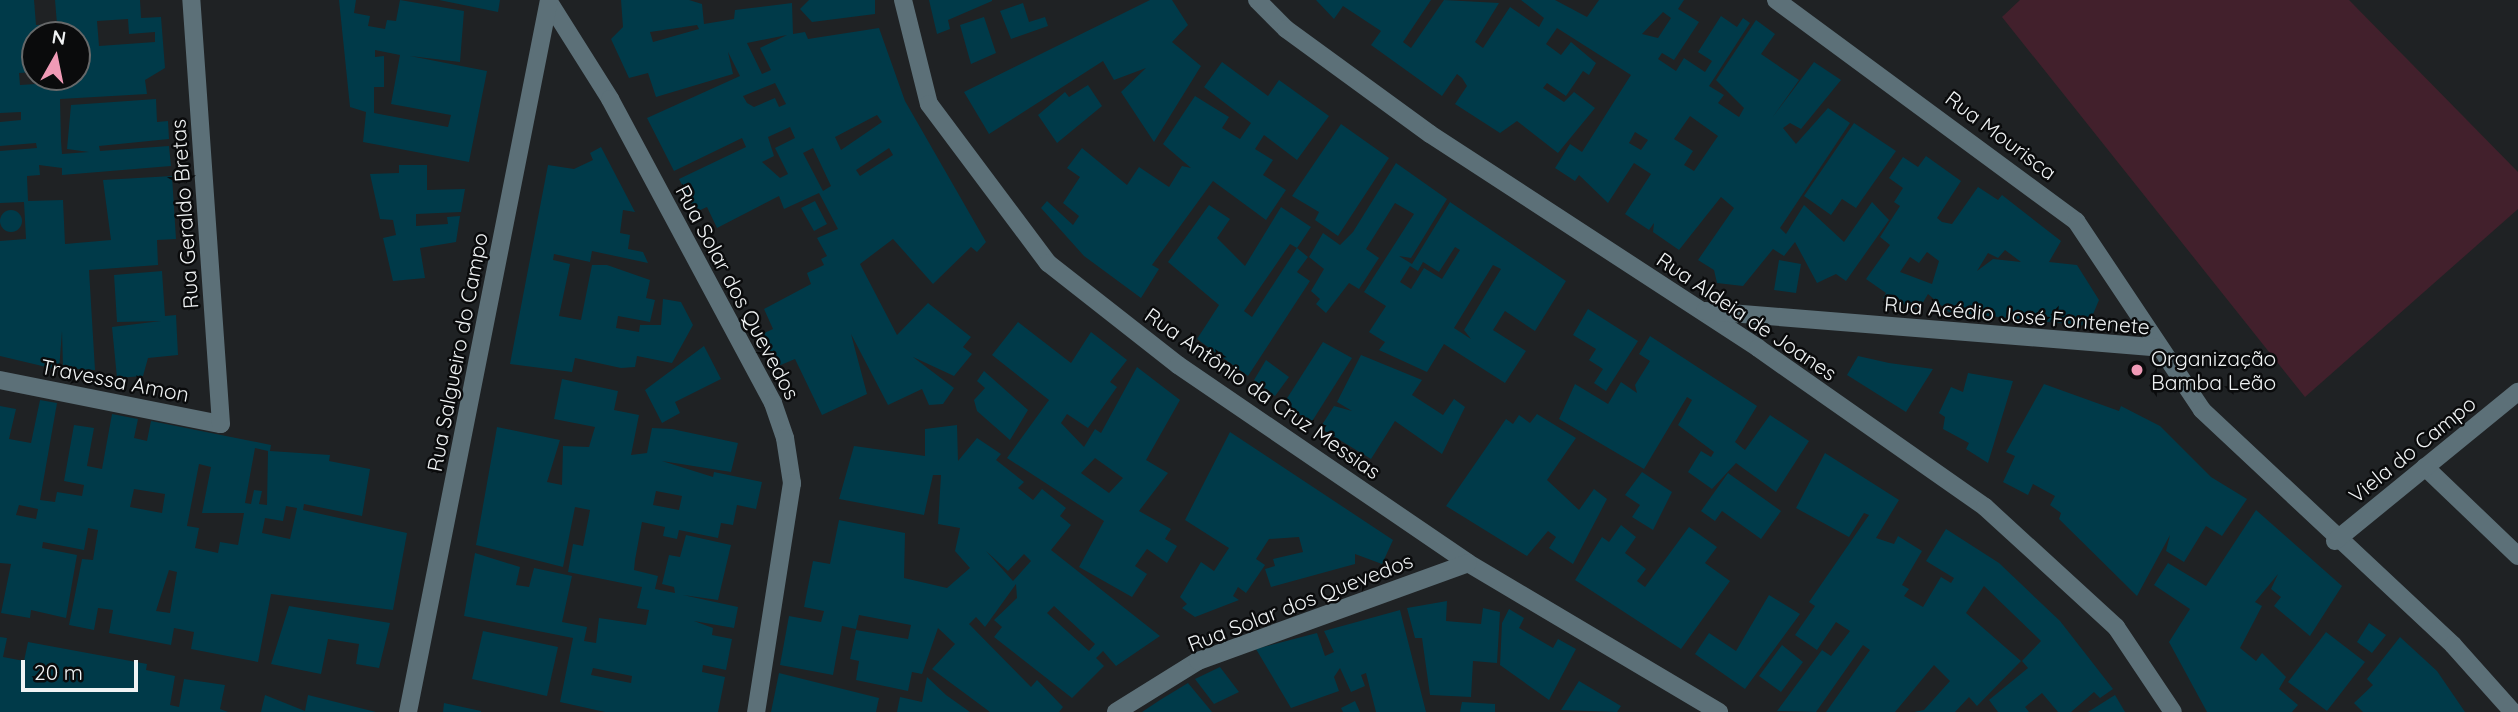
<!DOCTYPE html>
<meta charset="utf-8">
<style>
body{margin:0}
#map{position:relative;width:2518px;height:712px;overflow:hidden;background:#1f2224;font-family:Quicksand,sans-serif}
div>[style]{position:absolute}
.green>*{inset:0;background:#42202c}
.building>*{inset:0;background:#003a49}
.round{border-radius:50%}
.minor>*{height:18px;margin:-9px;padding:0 9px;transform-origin:9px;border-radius:9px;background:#5c7078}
.dots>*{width:19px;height:19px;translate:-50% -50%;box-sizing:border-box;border:4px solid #0a0b0c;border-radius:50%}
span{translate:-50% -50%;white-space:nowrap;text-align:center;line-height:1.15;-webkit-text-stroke:5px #0a0b0c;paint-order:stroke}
.street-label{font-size:21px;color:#f0f3f4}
.poi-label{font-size:21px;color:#f0f3f4}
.left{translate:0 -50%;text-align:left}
.north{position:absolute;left:21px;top:21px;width:70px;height:70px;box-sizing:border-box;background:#0a0b0c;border:2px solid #666869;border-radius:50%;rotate:9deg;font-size:19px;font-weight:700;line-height:28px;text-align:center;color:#f0f3f4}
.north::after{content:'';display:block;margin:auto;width:24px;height:32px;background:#f09ab6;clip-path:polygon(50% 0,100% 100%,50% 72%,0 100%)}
.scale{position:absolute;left:21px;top:660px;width:117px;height:32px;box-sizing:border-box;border:4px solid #f0f3f4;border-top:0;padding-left:9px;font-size:21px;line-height:24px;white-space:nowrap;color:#f0f3f4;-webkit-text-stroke:5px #0a0b0c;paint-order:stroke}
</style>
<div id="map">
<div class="green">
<div style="clip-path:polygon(2020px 0,2349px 0,2518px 172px,2518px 209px,2305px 397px,2002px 17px)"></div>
</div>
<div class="building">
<div style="clip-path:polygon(evenodd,0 0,34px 0,36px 25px,57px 24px,55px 0,140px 0,141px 18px,161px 17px,165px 68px,145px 80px,147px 94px,60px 99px,61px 141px,62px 154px,89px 152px,67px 149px,71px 105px,156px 99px,157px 122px,168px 121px,169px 139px,99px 146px,100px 151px,169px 146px,171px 166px,62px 175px,62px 168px,39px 165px,40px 175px,27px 176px,28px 201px,63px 200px,65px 244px,111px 240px,103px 180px,172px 176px,176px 239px,157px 240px,158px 265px,89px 270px,95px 370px,63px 368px,62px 331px,59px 370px,0 356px,0 241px,26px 239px,24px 202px,0 203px,0 151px,37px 148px,36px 143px,0 146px,0 122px,21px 120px,21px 112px,0 113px,0 0,128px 19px,129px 34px,155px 32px,155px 42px,99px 46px,97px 21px,128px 19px,0 0,35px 35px,77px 35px,77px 77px,36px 77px,36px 84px,20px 85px,19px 73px,35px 72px,35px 35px)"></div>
<div style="clip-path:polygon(evenodd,339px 0,356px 0,354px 13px,370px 16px,368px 26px,385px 29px,387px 20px,396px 21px,400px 0,464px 11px,460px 62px,410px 56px,487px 71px,469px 162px,363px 142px,366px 112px,350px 107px,339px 0,375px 50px,400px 55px,391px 104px,451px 115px,448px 127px,374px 113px,374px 87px,384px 87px,384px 56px,375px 57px,375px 50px)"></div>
<div style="clip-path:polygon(439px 0,500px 0,498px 12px)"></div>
<div style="clip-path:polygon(evenodd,621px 0,689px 0,702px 4px,704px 24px,734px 19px,735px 10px,792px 3px,793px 34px,805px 32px,808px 39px,879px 28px,905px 101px,986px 242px,977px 252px,971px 247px,933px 284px,893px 239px,860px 264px,897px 335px,928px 303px,971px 337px,963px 347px,972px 354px,954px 376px,913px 357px,954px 388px,943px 404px,929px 405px,922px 389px,888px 405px,851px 334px,867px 394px,822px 415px,795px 359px,776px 367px,760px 335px,773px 329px,764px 309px,811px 284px,807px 273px,824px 265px,821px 259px,827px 256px,817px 238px,838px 229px,819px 193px,784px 209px,779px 196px,717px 228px,707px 207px,696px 212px,679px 179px,746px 147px,742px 138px,674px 171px,647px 118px,740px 76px,728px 52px,733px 74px,656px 97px,648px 73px,629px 78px,611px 39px,623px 27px,621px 0,697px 25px,699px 29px,653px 42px,650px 32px,697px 25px,621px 0,787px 35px,760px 48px,771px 70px,762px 74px,747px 43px,787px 35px,621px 0,775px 83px,786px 104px,779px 107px,775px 98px,754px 107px,747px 103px,743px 96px,775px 83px,621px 0,877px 115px,882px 122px,841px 150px,835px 137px,877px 115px,621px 0,790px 127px,795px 138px,775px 148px,788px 174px,780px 178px,762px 162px,774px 156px,768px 137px,790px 127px,621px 0,813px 148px,831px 186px,823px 191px,803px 153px,813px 148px,621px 0,889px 148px,893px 155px,860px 176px,856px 170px,889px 148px)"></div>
<div style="clip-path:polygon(809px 0,875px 0,875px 14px,812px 22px,800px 9px)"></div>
<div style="clip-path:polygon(929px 0,992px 0,992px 1px,948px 20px,950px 29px,937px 34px)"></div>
<div style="clip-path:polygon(1150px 0,1172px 0,1188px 25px,1172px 42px,1201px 66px,1154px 142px,1121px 92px,1146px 68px,1114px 80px,1103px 61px,989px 134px,964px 92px)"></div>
<div style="clip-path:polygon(evenodd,1316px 0,1431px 0,1403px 42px,1411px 48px,1444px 0,1499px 3px,1475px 42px,1483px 48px,1510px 7px,1539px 27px,1544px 18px,1521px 0,1555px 0,1587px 17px,1599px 0,1684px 0,1678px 9px,1699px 22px,1674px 60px,1662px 53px,1658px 59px,1676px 71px,1684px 58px,1705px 72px,1712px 61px,1698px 52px,1721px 16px,1737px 27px,1743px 18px,1750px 23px,1709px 86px,1724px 95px,1718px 103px,1739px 117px,1744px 108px,1716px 80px,1756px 20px,1775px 34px,1761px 54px,1799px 80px,1772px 118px,1814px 62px,1841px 80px,1801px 129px,1790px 123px,1783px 128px,1796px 144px,1828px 108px,1850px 123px,1780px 228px,1786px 234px,1804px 205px,1844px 242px,1872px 202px,1889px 220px,1846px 281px,1836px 274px,1817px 283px,1795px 242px,1784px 256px,1773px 249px,1743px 286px,1717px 283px,1714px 270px,1698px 260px,1734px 208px,1721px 197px,1679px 250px,1653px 232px,1654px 223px,1649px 230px,1625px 214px,1651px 174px,1634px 163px,1608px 203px,1579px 175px,1575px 181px,1555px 168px,1570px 144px,1582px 152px,1631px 75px,1557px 28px,1546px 44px,1561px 55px,1571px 42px,1596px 63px,1589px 75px,1583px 71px,1566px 96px,1547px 83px,1543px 88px,1564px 102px,1574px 92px,1595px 108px,1558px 153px,1517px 121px,1500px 133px,1455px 104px,1467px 86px,1462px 78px,1457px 74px,1442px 96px,1371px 45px,1381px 31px,1343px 6px,1334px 19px,1316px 0,1663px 12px,1671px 18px,1658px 38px,1642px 34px,1663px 12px,1316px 0,1690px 116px,1718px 136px,1694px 171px,1684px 165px,1693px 151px,1674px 139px,1690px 116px,1316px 0,1635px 132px,1648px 140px,1641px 150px,1629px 143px,1635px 132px)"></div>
<div style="clip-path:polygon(1023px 3px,1029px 22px,1045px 17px,1048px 26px,1011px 39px,1000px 11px)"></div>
<div style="clip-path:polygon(984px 17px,996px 53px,971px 64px,960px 25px)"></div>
<div style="clip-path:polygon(1222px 62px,1268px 96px,1279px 80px,1329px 116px,1297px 160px,1264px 135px,1255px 149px,1273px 160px,1263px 175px,1286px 190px,1266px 220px,1213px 181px,1152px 265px,1159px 269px,1141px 298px,1084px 256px,1041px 208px,1047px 201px,1073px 225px,1079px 216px,1063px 203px,1080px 177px,1067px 168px,1082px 148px,1127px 185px,1139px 167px,1169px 187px,1182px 166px,1191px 168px,1163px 144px,1195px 96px,1229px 117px,1222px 128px,1240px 139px,1251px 123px,1204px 87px)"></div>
<div style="clip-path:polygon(1088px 85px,1102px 106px,1057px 143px,1038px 115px,1065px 92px,1069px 97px)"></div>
<div style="clip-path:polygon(1854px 123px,1896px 151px,1856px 208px,1842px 199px,1831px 215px,1804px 196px)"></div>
<div style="clip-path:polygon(1341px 124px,1389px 158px,1338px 236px,1315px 220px,1319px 212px,1292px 196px)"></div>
<div style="clip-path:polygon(601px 147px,635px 212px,623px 210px,620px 233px,630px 235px,628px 249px,643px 252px,648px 263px,592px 251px,590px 262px,554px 254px,553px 260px,570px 264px,559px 316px,581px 320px,592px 265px,607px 265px,650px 280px,646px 298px,655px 300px,650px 322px,618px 316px,616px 328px,639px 332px,640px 325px,661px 325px,663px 299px,681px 302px,693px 325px,672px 363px,637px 356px,635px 367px,621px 368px,575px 358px,572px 372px,510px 364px,548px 165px,574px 169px,593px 160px,590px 153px)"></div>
<div style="clip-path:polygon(evenodd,1926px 156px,1961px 181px,1937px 218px,1942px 222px,1952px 224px,1978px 187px,1998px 200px,2002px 195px,2061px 241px,2049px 262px,2077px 265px,2099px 300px,2088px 326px,1949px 312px,1928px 294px,1919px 309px,1883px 298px,1886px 293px,1866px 279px,1890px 245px,1880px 237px,1900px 206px,1894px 202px,1903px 188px,1889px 178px,1903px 157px,1918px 167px,1926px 156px,2005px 250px,2021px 262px,1993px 259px,1977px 271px,1988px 253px,1998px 258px,2005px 250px,1926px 156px,1927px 252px,1939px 261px,1932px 284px,1900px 272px,1910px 257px,1919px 263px,1927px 252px)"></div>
<div style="clip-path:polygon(evenodd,1396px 163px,1447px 199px,1411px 258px,1399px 256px,1412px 264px,1450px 202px,1566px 281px,1535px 331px,1505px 311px,1493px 330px,1526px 351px,1505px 383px,1444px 344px,1427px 372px,1379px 350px,1385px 342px,1369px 332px,1386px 306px,1364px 292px,1414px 214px,1395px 203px,1366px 249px,1379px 258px,1359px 289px,1349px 283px,1326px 313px,1316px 304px,1320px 299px,1311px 291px,1324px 269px,1309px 257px,1323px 233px,1340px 245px,1353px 232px,1396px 163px,1455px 247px,1460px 250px,1442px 279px,1424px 268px,1411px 289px,1400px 282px,1410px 266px,1418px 271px,1423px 262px,1439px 272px,1455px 247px,1396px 163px,1493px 265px,1501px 269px,1464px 330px,1471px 339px,1454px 328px,1493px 265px)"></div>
<div style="clip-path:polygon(399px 165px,427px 165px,427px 190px,465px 189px,461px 212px,416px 214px,416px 226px,448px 224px,447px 217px,460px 216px,456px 242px,420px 248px,425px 278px,393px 281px,383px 238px,396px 235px,393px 220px,380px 219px,370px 174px,399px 173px)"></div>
<div style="clip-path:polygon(815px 201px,827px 224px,814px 231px,801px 208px)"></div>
<div style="clip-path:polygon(evenodd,1209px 205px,1230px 219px,1217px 238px,1245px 266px,1281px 207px,1311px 227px,1297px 248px,1308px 257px,1297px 272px,1310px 281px,1248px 376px,1197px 339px,1219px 305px,1168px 262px,1209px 205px,1290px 244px,1297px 248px,1252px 317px,1244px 311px,1290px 244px)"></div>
<div class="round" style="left:0;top:210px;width:22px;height:22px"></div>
<div style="clip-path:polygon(1779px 260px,1801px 264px,1796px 293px,1774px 290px)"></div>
<div style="clip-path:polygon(162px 271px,165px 316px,176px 315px,178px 355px,148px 358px,143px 376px,117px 378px,112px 327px,161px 321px,117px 322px,114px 275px)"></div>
<div style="clip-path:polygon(1588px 309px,1638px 341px,1606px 391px,1594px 383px,1603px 369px,1589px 360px,1596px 349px,1573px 335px)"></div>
<div style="clip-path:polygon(evenodd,1018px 322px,1071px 363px,1091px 332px,1127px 360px,1110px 382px,1117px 387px,1088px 428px,1067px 414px,1061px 423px,1084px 447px,1095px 429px,1101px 433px,1137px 367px,1180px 400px,1146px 460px,1168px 473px,1139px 511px,1171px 529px,1165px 539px,1177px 546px,1167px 563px,1147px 549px,1135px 566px,1147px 574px,1132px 597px,1079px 567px,1104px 521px,1007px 458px,1049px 400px,992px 355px,1018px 322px,1095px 458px,1123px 478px,1109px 493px,1081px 473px,1095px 458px)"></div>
<div style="clip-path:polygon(1650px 336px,1757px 406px,1735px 442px,1745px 450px,1770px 415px,1809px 441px,1776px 492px,1736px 463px,1712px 489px,1688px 472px,1701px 451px,1711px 457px,1714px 452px,1678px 425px,1692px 400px,1687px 397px,1644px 469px,1559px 419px,1575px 384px,1608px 404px,1621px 382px,1637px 393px,1635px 385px,1650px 361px,1639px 354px)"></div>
<div style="clip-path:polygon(1323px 342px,1352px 358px,1311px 423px,1284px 403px)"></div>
<div style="clip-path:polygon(704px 346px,721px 379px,675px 402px,680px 413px,662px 423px,645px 390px)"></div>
<div style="clip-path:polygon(1361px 355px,1422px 380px,1412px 395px,1443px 415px,1454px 399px,1465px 407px,1442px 454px,1395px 421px,1371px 459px,1320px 428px,1334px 406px,1352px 411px,1337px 402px)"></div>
<div style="clip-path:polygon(1858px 356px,1889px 363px,1933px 369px,1906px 412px,1847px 375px)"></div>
<div style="clip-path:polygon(1266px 360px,1289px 377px,1275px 396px,1254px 380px)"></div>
<div style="clip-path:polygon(984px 371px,1028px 410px,1010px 440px,977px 411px,974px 400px,985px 388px,977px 381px)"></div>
<div style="clip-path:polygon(1968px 373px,2013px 381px,1988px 463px,1966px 449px,1969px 443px,1943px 429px,1945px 417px,1939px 413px,1951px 387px,1963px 392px)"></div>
<div style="clip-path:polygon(evenodd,562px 379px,618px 391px,614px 410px,639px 415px,631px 455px,647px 453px,652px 428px,672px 429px,738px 443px,731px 472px,662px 461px,713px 477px,714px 472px,762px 482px,756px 509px,737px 505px,733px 525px,721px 523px,718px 538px,679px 530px,677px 539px,663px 536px,665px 527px,642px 522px,635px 560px,634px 570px,658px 576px,655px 589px,675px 593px,674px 587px,662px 584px,669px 555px,680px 557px,686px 535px,731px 545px,718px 600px,683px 595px,738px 607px,734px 628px,694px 621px,713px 628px,712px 635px,732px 639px,726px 670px,703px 665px,702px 672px,725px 677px,718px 712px,605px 712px,560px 702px,573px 638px,464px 616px,475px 553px,520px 567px,516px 585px,529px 587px,534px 568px,572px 576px,562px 622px,587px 627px,584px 641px,596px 643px,599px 618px,646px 625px,649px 610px,637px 608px,642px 587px,568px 572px,573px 544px,583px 546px,590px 510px,575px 507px,563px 567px,476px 545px,497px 427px,560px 440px,547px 482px,562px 485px,563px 446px,589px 447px,595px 427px,554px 419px,562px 379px,656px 491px,682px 496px,679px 510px,653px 505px,656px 491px,562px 379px,593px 668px,632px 676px,631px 683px,591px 675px,593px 668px)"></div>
<div style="clip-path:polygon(2044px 384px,2119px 411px,2121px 406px,2160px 426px,2211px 477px,2247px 499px,2222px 536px,2206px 526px,2184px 562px,2166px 551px,2170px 535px,2137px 596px,2059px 519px,2061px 513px,2050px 505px,2055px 496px,2033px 484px,2028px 495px,2003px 482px,2015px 456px,2006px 452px)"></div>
<div style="clip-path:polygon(evenodd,40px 400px,57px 403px,40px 500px,55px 502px,57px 492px,82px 496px,84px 485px,64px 481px,74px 425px,94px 428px,87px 466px,102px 469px,112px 414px,138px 419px,134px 438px,147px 441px,151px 421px,271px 445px,270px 451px,330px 455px,329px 461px,370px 469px,362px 516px,304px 504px,303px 510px,407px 533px,393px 610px,271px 594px,258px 662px,191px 649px,194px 632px,174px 628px,171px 645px,109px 633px,113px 610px,98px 608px,94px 630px,69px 625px,82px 559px,93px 560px,98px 530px,88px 528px,84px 550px,43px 542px,42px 548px,77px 555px,66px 618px,31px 610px,30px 618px,1px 613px,11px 564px,0 563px,0 406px,16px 409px,9px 439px,31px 443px,40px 400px,255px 448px,268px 451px,267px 505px,259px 504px,262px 491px,254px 490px,251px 504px,245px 503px,255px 448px,40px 400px,199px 464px,211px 467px,202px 513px,244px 513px,238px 545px,220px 542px,218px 553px,195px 548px,199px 528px,187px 526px,199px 464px,40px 400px,134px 489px,165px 494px,162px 513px,130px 507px,134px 489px,40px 400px,19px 505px,38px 509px,36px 519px,16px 515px,19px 505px,40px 400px,286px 506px,297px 508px,290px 539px,262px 533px,265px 518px,283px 521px,286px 506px,40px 400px,169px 570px,177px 572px,170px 613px,156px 611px,169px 570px)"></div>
<div style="clip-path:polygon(1537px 414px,1576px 438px,1547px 480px,1579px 510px,1594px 489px,1607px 499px,1573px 564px,1549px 548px,1556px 537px,1548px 531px,1527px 556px,1446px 506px,1506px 419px,1513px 424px,1519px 415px,1530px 423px)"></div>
<div style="clip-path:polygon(evenodd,957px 425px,958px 461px,977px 438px,1001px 454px,996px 460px,1024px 482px,1018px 488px,1033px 500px,1042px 489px,1066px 508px,1060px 516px,1071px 525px,1051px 550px,1160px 636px,1116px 666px,1103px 651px,1096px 658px,1104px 666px,1072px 698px,994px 637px,1002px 627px,994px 620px,1017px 598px,1016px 584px,985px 627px,976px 617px,969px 624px,1031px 687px,1037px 680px,1063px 707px,1059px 712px,990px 712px,932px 669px,955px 644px,938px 628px,922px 674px,912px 672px,908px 691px,856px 680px,859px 661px,850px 659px,856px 630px,908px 639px,911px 625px,859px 615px,856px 629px,842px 626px,833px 675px,780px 665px,789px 616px,821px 622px,824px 611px,804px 607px,813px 561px,830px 564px,839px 520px,905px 533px,904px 578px,947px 588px,970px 568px,955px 551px,960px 528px,938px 524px,941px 475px,933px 475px,924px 515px,839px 499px,854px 446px,925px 456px,925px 429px,957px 425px,986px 551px,1008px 571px,1024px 554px,1031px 561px,1013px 581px,986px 551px,957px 425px,1054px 606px,1095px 644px,1089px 651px,1047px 613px,1054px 606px)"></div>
<div style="clip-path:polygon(1230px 432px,1393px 540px,1382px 564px,1355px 554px,1355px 564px,1271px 587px,1265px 569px,1275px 566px,1273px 559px,1303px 552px,1299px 537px,1269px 539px,1256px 559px,1265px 565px,1246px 593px,1238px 587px,1233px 596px,1239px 600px,1195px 617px,1182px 608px,1187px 604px,1180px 597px,1201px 562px,1214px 571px,1229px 548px,1185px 520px)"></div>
<div style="clip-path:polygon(1825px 453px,1899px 500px,1876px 538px,1894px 544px,1898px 536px,1922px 551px,1902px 585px,1909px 589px,1904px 596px,1923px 607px,1941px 577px,1951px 583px,1954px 578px,1926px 561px,1946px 529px,1999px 563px,2060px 621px,2113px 689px,2100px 698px,2094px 692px,2071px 712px,2058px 712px,2042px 693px,2025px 707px,2029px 712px,1998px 712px,1989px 700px,2028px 668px,2022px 661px,2041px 641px,1984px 586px,1966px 613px,2021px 661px,1977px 706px,1969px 697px,1955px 712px,1914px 712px,1924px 710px,1950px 681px,1934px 665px,1895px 712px,1826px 712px,1870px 650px,1863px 645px,1816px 712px,1777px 711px,1822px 650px,1831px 656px,1850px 631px,1836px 622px,1817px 650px,1795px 635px,1815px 606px,1809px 602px,1869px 515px,1864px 513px,1849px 537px,1796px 508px)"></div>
<div style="clip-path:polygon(1642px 472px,1672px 492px,1653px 530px,1632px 517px,1640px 505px,1625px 495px)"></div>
<div style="clip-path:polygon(1728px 473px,1781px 511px,1761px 539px,1722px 511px,1715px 521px,1701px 511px)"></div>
<div style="clip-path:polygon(2256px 510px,2342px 586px,2310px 636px,2274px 606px,2281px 597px,2271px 589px,2278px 574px,2255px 602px,2262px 606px,2240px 648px,2256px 661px,2262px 653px,2286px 677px,2279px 689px,2298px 705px,2292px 712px,2207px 712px,2169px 642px,2190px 609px,2154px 585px,2168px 563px,2206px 586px)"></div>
<div style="clip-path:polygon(1621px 525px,1636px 537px,1625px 553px,1646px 569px,1637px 581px,1645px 587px,1689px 527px,1717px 547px,1705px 563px,1730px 581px,1681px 649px,1575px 580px,1602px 537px,1609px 542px)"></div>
<div style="clip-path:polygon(1769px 595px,1800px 614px,1745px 689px,1695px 654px,1709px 633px,1736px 651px)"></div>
<div style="clip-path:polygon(1447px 601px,1446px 621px,1481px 624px,1483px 608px,1500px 612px,1497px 663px,1473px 661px,1471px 697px,1430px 695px,1422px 638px,1415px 638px,1407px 608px)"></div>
<div style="clip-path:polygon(289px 606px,390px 623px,379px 668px,356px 664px,359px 644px,328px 639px,321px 674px,271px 664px)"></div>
<div style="clip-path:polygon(1509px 609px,1524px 618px,1519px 628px,1553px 648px,1558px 639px,1576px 649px,1549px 700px,1500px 665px,1502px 623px)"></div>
<div style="clip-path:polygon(1400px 610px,1426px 712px,1376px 712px,1366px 673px,1361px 675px,1365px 686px,1351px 692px,1340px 668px,1334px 677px,1339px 691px,1291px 708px,1256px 649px,1317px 633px,1325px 656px,1334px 652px,1324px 631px)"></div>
<div style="clip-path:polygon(2369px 623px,2386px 635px,2372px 653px,2357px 642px)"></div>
<div style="clip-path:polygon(483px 631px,558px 647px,547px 696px,472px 679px)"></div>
<div style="clip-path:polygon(2326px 632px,2365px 662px,2327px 711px,2288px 682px)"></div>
<div style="clip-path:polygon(0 637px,7px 638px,3px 657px,24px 661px,28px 642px,147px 664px,146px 670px,175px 676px,170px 705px,179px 707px,184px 679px,225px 685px,220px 709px,228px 712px,0 712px)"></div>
<div style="clip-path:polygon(2400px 637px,2437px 671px,2465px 712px,2363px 712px,2354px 703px,2373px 685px,2367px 679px)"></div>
<div style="clip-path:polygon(1782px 645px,1803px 662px,1781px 692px,1759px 676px)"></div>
<div style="clip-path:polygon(1220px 667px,1239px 692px,1214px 704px,1195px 679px)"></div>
<div style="clip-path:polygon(779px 673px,879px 698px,876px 712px,771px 712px)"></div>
<div style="clip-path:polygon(927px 677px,946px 695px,970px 712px,897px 712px,900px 697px,922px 702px)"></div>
<div style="clip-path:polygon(1579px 681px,1621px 706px,1617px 712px,1561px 710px)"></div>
<div style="clip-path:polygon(1188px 683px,1212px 712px,1142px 712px,1160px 700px)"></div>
<div style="clip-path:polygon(265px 695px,305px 711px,308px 695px,376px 712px,261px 712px)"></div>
<div style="clip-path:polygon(2115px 695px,2125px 712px,2088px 712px)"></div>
<div style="clip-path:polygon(1355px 701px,1360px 712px,1343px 712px,1341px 708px)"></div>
<div style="clip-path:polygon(1462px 702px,1495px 704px,1495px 712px,1460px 712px)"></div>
<div style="clip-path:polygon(444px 703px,481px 711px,481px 712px,443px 712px)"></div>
</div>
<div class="minor">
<div style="left:903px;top:0;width:107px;rotate:76deg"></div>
<div style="left:929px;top:104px;width:199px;rotate:53.2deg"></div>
<div style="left:1048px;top:263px;width:165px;rotate:38.1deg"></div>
<div style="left:1178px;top:365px;width:351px;rotate:34.3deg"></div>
<div style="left:1468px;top:563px;width:292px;rotate:30.7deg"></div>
<div style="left:1257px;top:0;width:41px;rotate:45deg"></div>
<div style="left:1286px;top:29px;width:178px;rotate:36.1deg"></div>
<div style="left:1430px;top:134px;width:392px;rotate:33.1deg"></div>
<div style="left:1758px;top:348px;width:277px;rotate:35deg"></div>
<div style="left:1985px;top:507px;width:178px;rotate:42.5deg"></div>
<div style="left:2116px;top:627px;width:102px;rotate:56.2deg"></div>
<div style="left:1776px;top:0;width:373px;rotate:36.4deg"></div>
<div style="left:2076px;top:221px;width:227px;rotate:56.3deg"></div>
<div style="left:2202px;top:410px;width:344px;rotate:43.1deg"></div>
<div style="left:2453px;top:645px;width:90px;rotate:48.2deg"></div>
<div style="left:549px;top:2px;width:115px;rotate:57.8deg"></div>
<div style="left:610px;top:99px;width:345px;rotate:61.8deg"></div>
<div style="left:773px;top:403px;width:37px;rotate:71deg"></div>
<div style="left:785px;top:438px;width:46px;rotate:81.2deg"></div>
<div style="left:792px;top:483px;width:232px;rotate:98.9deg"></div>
<div style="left:1705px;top:311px;width:451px;rotate:4.6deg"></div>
<div style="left:0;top:380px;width:225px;rotate:11.3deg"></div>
<div style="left:221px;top:424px;width:425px;rotate:-94deg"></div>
<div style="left:2425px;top:467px;width:129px;rotate:43.7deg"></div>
<div style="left:2335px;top:541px;width:236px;rotate:-39.2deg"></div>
<div style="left:408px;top:712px;width:726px;rotate:-78.8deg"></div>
<div style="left:1116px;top:712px;width:97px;rotate:-31.9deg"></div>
<div style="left:1198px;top:661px;width:287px;rotate:-19.9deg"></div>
</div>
<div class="dots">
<div style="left:2137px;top:370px;background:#f09ab6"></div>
</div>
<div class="street-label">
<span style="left:2001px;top:135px;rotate:37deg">Rua Mourisca</span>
<span style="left:184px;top:214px;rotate:-94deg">Rua Geraldo Bretas</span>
<span style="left:738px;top:292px;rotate:62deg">Rua Solar dos Quevedos</span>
<span style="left:2017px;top:315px;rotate:5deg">Rua Acédio José Fontenete</span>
<span style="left:1747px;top:316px;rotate:34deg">Rua Aldeia de Joanes</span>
<span style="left:457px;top:352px;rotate:-79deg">Rua Salgueiro do Campo</span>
<span style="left:115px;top:380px;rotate:11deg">Travessa Amon</span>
<span style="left:1263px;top:393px;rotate:35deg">Rua Antônio da Cruz Messias</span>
<span style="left:2412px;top:449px;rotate:-39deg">Viela do Campo</span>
<span style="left:1300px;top:602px;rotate:-21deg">Rua Solar dos Quevedos</span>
</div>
<div class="poi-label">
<span class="left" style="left:2151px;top:370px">Organização<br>Bamba Leão</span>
</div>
<div class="north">N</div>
<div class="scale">20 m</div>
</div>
